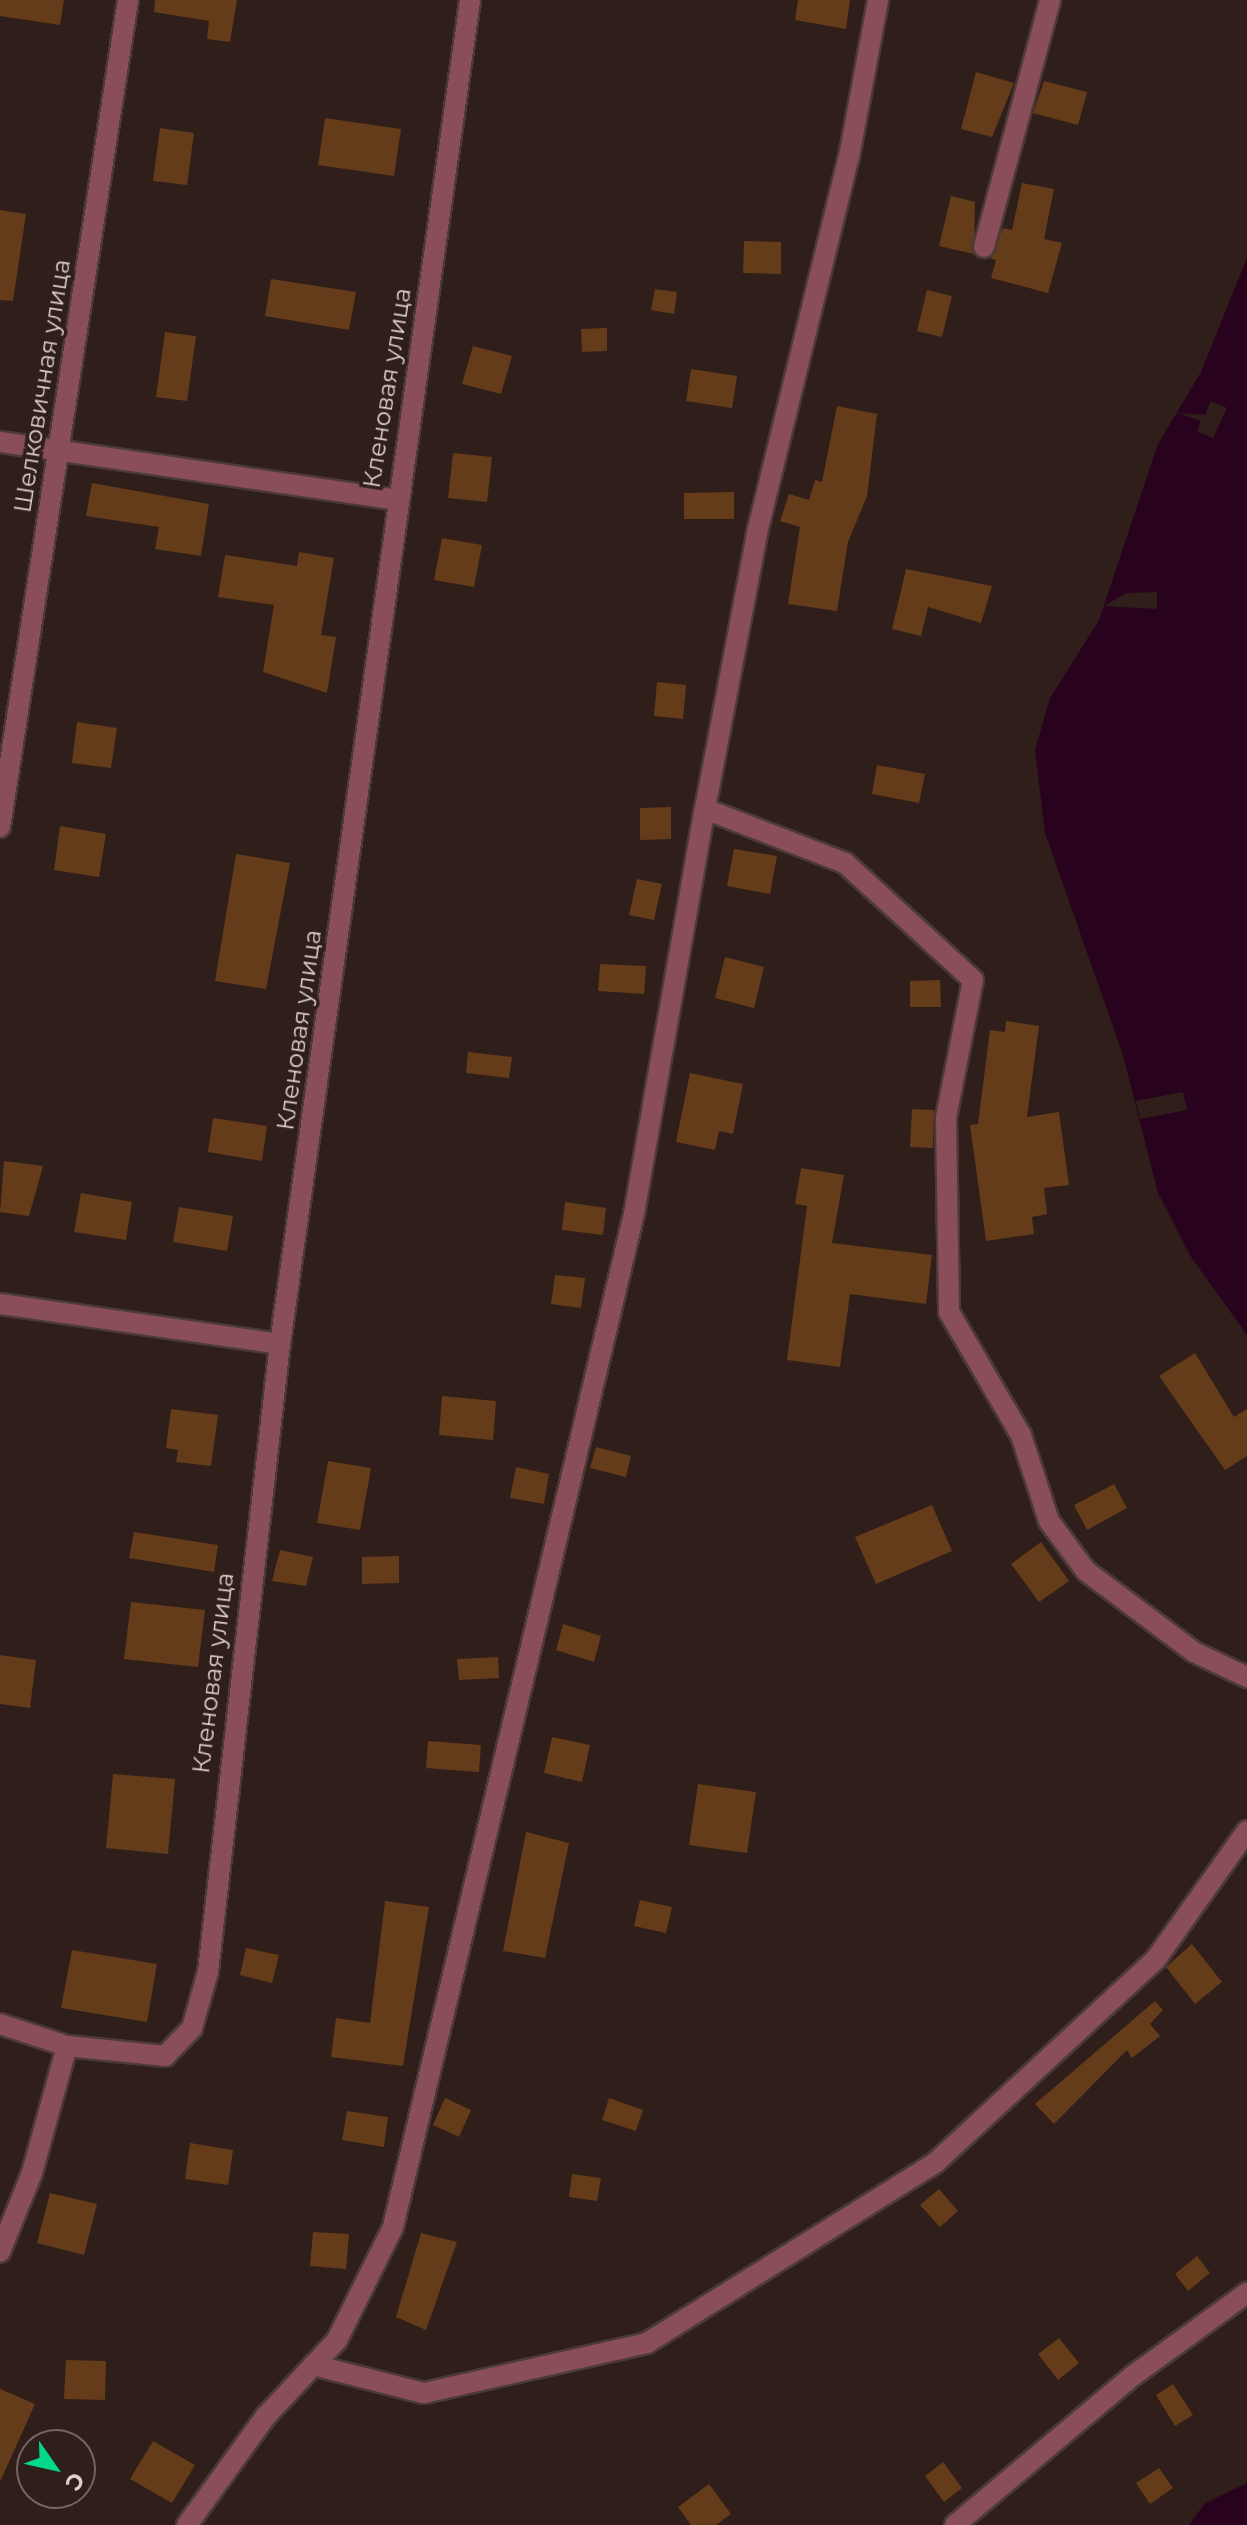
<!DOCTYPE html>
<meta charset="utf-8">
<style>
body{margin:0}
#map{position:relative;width:1247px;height:2525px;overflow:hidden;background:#2f1e1a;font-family:Montserrat,sans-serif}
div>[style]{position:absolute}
.water>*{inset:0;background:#29031d}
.pier>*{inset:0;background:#2f1e1a}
.building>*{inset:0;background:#643c1a}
.roads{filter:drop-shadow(2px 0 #4b3a37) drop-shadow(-2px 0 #4b3a37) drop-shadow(0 2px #4b3a37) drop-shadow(0 -2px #4b3a37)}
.minor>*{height:20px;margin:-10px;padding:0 10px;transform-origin:10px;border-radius:10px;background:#8a4e59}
span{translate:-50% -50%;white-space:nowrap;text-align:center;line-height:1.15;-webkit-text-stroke:7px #2f1e1a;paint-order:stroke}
.street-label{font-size:24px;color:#dcd0cd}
.north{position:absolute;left:16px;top:2429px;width:80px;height:80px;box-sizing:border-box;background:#2f1e1a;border:2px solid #746562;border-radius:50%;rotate:124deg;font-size:22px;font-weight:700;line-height:32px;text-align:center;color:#dcd0cd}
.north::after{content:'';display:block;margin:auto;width:28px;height:36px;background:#00d98c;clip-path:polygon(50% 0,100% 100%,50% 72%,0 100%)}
</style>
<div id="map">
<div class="water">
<div style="clip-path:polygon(1247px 258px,1247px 1335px,1191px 1257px,1158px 1193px,1123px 1055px,1045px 833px,1035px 750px,1050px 698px,1099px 620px,1158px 444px,1201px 372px)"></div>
<div style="clip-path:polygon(1247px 2483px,1247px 2525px,1189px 2525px,1205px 2503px)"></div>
</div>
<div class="pier">
<div style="clip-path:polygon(1211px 401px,1227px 408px,1213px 438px,1197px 431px,1201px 421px,1178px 413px,1205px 415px)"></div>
<div style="clip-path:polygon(1157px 592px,1157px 609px,1104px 606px,1126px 593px)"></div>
<div style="clip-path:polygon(1183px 1092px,1187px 1110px,1140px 1119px,1136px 1101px)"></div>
</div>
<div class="building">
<div style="clip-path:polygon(0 0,64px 0,60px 25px,0 16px)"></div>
<div style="clip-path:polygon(155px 0,237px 0,230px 42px,207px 39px,209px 21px,154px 12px)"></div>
<div style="clip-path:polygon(798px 0,850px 0,846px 29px,795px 20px)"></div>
<div style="clip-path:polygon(976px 72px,1014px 83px,992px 137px,961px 129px)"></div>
<div style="clip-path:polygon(1044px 81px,1087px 92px,1078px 125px,1033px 113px)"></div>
<div style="clip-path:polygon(325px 118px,401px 129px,394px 176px,318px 165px)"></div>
<div style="clip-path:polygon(160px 128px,194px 133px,187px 185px,153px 181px)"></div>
<div style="clip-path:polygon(1022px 183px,1054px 189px,1044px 239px,1062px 243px,1048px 293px,991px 278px,996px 260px,990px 258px,1003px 228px,1012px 230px)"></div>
<div style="clip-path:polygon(951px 196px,975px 202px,974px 254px,939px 246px)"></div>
<div style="clip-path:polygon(0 210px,26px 214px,13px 301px,0 300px)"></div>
<div style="clip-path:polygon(744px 241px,781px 242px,781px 274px,743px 273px)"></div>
<div style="clip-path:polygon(271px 279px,356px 292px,349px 330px,265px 316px)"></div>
<div style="clip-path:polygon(655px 289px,677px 292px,674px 314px,651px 310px)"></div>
<div style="clip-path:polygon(927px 290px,952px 296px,942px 337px,917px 331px)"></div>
<div style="clip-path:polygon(607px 328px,607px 351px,582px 352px,581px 329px)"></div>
<div style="clip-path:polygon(165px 332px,196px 336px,187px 401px,156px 397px)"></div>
<div style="clip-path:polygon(473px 346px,512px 356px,501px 394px,462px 384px)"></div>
<div style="clip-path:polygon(691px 369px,737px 376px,732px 408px,686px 401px)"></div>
<div style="clip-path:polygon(837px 406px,877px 414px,867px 496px,848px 542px,837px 611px,788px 604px,800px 527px,780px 521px,789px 494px,809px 500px,815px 480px,822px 482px)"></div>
<div style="clip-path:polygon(453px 453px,492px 457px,487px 502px,448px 498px)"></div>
<div style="clip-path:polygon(92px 483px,209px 504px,201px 556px,155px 549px,159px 527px,86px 516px)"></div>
<div style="clip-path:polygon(734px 492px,734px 519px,684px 519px,684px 493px)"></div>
<div style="clip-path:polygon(442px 538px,482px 545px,474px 587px,434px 580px)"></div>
<div style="clip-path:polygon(299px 552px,334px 558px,321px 635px,336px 637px,327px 693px,263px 672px,274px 605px,218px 597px,225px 555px,297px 566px)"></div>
<div style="clip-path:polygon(906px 569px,992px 586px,981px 623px,928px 607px,921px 636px,892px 629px)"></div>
<div style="clip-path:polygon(657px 682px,686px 685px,683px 719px,654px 716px)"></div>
<div style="clip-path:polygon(77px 722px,117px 728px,111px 768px,72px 763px)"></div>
<div style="clip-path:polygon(877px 765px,925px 774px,919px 803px,872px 794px)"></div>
<div style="clip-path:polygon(671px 807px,671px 839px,640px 840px,640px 808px)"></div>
<div style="clip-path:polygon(60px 826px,106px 834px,99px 877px,54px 870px)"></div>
<div style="clip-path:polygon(734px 849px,777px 856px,770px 894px,727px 886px)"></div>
<div style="clip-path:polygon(236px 854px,290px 863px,266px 989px,215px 981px)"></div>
<div style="clip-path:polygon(637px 879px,662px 884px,654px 920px,629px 915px)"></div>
<div style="clip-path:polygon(725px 957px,764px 967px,754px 1008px,715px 998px)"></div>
<div style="clip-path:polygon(600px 964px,646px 966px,644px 994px,598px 991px)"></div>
<div style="clip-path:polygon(940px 980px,941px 1007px,910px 1007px,910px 981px)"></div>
<div style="clip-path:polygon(1006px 1021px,1039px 1026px,1027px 1117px,1059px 1112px,1069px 1185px,1044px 1188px,1047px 1214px,1032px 1217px,1034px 1234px,986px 1241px,970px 1125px,978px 1124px,990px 1030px,1005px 1032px)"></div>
<div style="clip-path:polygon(468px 1052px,512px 1057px,509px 1078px,466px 1073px)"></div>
<div style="clip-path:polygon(690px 1073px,743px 1084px,733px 1134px,719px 1131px,715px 1150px,676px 1142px)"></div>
<div style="clip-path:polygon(912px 1109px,934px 1110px,933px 1148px,910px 1147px)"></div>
<div style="clip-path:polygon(213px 1118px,267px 1126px,262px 1161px,208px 1152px)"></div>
<div style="clip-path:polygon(4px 1161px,43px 1166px,29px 1216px,0 1212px)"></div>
<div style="clip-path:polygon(801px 1168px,844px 1175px,832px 1243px,932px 1255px,926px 1304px,850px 1294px,840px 1367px,787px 1360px,807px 1206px,795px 1204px)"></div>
<div style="clip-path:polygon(81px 1193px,132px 1202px,126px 1240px,74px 1232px)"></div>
<div style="clip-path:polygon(565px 1202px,606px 1208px,603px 1235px,562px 1230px)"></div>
<div style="clip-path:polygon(179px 1207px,233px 1216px,227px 1251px,173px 1242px)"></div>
<div style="clip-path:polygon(555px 1275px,585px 1278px,581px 1308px,551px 1304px)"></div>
<div style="clip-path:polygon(1195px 1353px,1234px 1417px,1247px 1409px,1247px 1456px,1225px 1470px,1159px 1376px)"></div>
<div style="clip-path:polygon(442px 1396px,496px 1401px,493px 1440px,439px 1435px)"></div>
<div style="clip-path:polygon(171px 1409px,218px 1415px,211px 1466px,176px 1462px,178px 1450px,166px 1448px)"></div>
<div style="clip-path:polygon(596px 1447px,631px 1456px,626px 1477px,590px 1468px)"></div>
<div style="clip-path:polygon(328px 1461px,371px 1468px,360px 1530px,317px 1523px)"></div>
<div style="clip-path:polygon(516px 1467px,549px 1474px,544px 1504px,510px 1498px)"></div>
<div style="clip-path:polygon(1114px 1484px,1127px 1508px,1087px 1530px,1074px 1505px)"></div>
<div style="clip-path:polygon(932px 1505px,952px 1551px,876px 1584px,855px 1537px)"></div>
<div style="clip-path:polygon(134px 1532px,218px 1545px,214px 1572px,129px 1558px)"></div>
<div style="clip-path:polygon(1041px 1542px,1069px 1581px,1039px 1602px,1011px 1564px)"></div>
<div style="clip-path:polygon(280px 1550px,313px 1557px,306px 1586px,272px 1581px)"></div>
<div style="clip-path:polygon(399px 1556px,399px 1583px,362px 1584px,362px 1557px)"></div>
<div style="clip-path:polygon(131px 1602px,205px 1610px,198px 1667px,124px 1659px)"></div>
<div style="clip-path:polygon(563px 1624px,601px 1636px,594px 1662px,556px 1650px)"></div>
<div style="clip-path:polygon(0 1655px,36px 1660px,30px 1708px,0 1704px)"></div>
<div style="clip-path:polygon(498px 1657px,499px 1678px,459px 1680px,457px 1659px)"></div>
<div style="clip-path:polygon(552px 1737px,590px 1745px,582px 1782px,544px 1773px)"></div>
<div style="clip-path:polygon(428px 1741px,481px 1745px,479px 1772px,426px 1768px)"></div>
<div style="clip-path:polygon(113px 1774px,175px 1779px,168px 1854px,106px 1848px)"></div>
<div style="clip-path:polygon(698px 1784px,756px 1792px,747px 1853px,689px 1845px)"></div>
<div style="clip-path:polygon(526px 1832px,569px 1843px,545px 1958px,503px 1951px)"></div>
<div style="clip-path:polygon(640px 1900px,672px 1907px,666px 1933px,634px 1926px)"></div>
<div style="clip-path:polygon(385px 1901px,429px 1907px,403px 2066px,331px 2057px,336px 2018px,370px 2023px)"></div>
<div style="clip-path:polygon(1192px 1944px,1222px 1982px,1195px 2004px,1166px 1967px)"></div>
<div style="clip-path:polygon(246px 1948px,279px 1955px,272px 1983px,240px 1975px)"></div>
<div style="clip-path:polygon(72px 1950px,157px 1964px,147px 2022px,61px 2008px)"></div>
<div style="clip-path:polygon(1155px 2001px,1163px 2010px,1150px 2024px,1160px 2036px,1132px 2058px,1127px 2050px,1054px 2124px,1035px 2104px)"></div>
<div style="clip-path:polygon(445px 2098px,471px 2110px,459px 2137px,433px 2125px)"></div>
<div style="clip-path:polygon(609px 2098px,643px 2110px,636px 2131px,602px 2120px)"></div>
<div style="clip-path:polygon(347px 2111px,388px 2117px,384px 2147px,342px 2140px)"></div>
<div style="clip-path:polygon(190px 2143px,233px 2150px,228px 2185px,185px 2179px)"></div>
<div style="clip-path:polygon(572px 2174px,601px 2178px,597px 2201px,569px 2197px)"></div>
<div style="clip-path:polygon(939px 2189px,958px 2211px,940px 2227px,920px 2205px)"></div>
<div style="clip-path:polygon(50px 2193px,97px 2204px,84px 2255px,37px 2243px)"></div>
<div style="clip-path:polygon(313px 2232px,349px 2234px,346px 2269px,310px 2266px)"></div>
<div style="clip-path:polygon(421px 2233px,457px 2242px,426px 2330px,396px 2317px)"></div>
<div style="clip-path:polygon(1197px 2256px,1210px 2273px,1188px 2291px,1175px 2274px)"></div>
<div style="clip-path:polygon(1059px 2338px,1079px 2363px,1058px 2380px,1038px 2354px)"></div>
<div style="clip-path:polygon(66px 2360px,106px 2361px,105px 2400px,64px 2399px)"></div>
<div style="clip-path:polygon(1173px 2384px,1193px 2415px,1175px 2426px,1156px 2395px)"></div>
<div style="clip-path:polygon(0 2389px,35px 2404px,0 2482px)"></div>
<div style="clip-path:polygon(153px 2441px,195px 2465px,172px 2503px,130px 2479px)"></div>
<div style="clip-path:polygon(943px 2462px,962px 2488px,944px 2502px,925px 2476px)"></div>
<div style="clip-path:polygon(1159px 2468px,1173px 2488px,1150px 2504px,1136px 2483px)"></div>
<div style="clip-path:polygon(709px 2484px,731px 2514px,716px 2525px,691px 2525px,678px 2507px)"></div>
</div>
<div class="roads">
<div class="minor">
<div style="left:984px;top:247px;width:256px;rotate:-75deg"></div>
<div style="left:0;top:442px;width:400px;rotate:8.3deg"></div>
<div style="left:705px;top:809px;width:281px;rotate:-79.3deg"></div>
<div style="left:757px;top:533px;width:387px;rotate:-76.3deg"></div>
<div style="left:849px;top:157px;width:160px;rotate:-79.5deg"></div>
<div style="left:0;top:827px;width:837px;rotate:-81.2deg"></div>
<div style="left:0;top:1304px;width:283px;rotate:8.1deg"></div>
<div style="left:0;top:2024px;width:71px;rotate:18.2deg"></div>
<div style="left:67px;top:2046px;width:132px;rotate:105.4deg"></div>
<div style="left:32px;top:2173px;width:85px;rotate:112.1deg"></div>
<div style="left:67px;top:2046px;width:99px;rotate:5.8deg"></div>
<div style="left:165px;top:2056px;width:39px;rotate:-46deg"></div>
<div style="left:192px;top:2028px;width:58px;rotate:-74.1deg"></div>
<div style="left:208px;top:1972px;width:632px;rotate:-83.46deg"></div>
<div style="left:280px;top:1344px;width:1357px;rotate:-81.95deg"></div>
<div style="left:313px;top:2365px;width:114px;rotate:14.2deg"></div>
<div style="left:424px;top:2393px;width:229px;rotate:-12.6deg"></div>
<div style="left:647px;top:2343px;width:340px;rotate:-32deg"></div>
<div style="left:935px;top:2163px;width:301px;rotate:-42.7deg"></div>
<div style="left:1156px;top:1959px;width:157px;rotate:-54.6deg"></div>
<div style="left:187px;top:2525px;width:135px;rotate:-54.1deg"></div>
<div style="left:266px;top:2416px;width:104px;rotate:-46.9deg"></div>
<div style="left:337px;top:2340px;width:126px;rotate:-63.6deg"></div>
<div style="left:393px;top:2227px;width:1041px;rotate:-76.62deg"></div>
<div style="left:634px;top:1214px;width:411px;rotate:-80.1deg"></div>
<div style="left:705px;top:809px;width:150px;rotate:21.1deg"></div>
<div style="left:845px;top:863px;width:173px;rotate:42.4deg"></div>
<div style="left:973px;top:980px;width:140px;rotate:101.1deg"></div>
<div style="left:946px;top:1117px;width:195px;rotate:89.1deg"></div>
<div style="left:949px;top:1312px;width:143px;rotate:59.7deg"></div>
<div style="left:1021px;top:1435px;width:90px;rotate:72deg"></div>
<div style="left:1049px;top:1521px;width:62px;rotate:53.5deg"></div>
<div style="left:1086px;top:1571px;width:135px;rotate:36.9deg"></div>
<div style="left:1194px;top:1652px;width:59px;rotate:25.3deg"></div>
<div style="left:955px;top:2525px;width:234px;rotate:-40deg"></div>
<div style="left:1134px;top:2375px;width:140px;rotate:-36deg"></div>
</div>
</div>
<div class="street-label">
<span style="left:42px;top:386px;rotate:-81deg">Шелковичная улица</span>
<span style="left:387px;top:388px;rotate:-81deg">Кленовая улица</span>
<span style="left:299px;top:1030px;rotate:-82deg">Кленовая улица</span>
<span style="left:213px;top:1673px;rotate:-83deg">Кленовая улица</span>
</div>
<div class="north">С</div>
</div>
